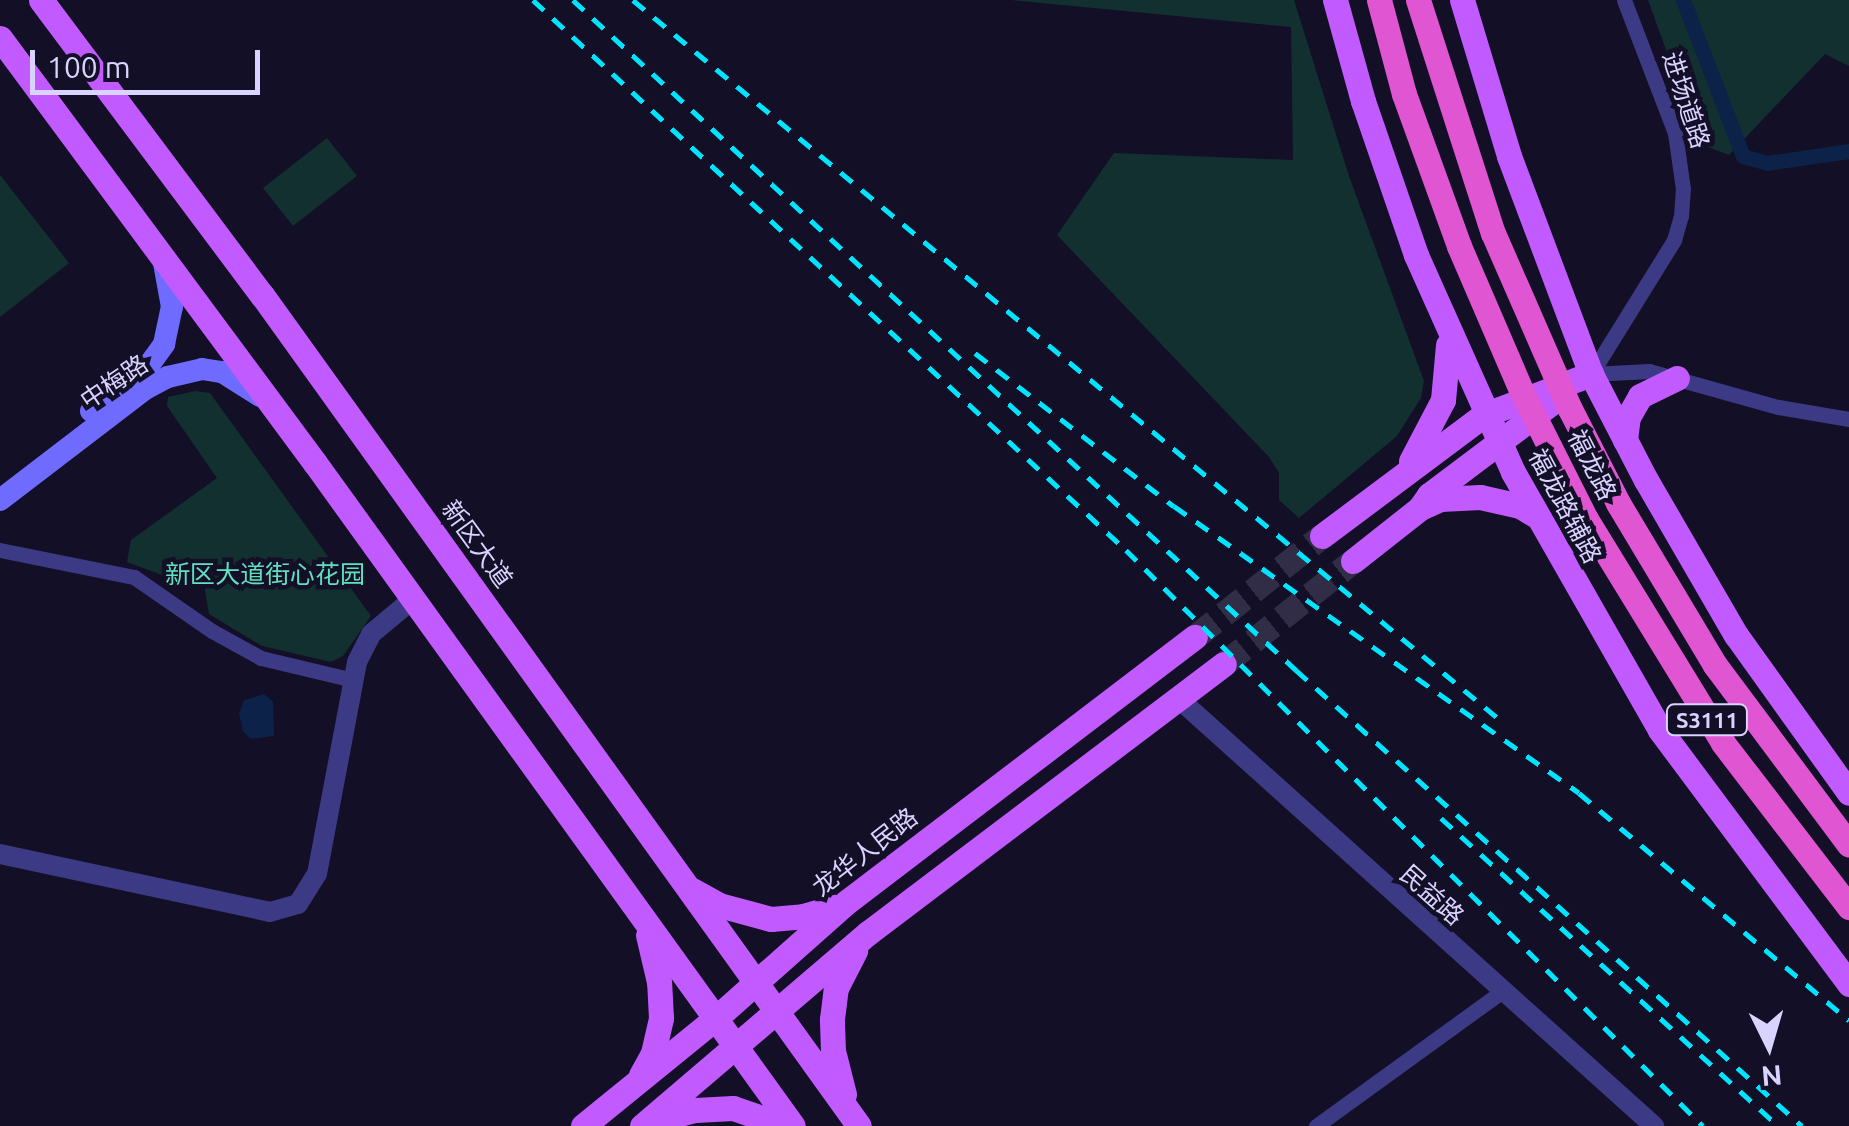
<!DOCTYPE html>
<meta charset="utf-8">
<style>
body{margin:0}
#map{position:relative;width:1849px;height:1126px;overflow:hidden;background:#130f26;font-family:Ubuntu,"Noto Sans SC",sans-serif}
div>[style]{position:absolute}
.green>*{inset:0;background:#12302f}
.water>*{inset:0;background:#0c2248}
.canal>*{height:15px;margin:-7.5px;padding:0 7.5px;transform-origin:7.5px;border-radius:7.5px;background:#0c2248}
.primary-tunnel>*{height:25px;margin-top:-12.5px;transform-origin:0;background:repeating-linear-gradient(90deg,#312d47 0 25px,transparent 0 37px)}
.minor>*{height:15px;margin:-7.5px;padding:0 7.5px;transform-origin:7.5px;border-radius:7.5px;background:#3d3a85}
.tertiary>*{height:20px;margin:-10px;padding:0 10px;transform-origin:10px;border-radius:10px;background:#3d3a85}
.secondary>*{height:22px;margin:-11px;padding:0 11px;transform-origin:11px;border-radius:11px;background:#6f6bff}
.primary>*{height:25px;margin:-12.5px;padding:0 12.5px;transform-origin:12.5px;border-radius:12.5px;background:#c25bff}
.trunk>*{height:25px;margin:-12.5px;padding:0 12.5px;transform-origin:12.5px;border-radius:12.5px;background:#e055d1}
.rail>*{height:5px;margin-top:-2.5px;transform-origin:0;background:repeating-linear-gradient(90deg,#00e5ff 0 15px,transparent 0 27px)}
.trunk-bridge>*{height:25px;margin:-12.5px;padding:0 12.5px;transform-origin:12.5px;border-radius:12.5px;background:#e055d1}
span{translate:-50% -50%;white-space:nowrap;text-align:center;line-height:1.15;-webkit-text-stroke:9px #130f26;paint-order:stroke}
.shield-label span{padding:2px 8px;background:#130f26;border:2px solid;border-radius:8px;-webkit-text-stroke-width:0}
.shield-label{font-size:22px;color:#d9d4ff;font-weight:700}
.street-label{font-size:25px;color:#d9d4ff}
.park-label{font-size:25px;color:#5fe0c0}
.north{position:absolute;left:1719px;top:996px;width:100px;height:100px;-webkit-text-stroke:8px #130f26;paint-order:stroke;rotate:175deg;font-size:28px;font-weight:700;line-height:40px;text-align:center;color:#d9d4ff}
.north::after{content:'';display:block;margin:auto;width:35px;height:45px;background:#d9d4ff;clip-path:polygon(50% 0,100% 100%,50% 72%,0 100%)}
.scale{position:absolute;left:30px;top:50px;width:230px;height:45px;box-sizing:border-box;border:5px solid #d9d4ff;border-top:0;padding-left:12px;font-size:30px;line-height:35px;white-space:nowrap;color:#d9d4ff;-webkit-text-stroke:8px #130f26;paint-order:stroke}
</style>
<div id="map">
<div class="green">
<div style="clip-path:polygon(1011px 0,1294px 0,1349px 176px,1424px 381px,1421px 398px,1397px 436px,1299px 518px,1279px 500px,1279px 473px,1269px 457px,1057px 235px,1114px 153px,1293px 160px,1291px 27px)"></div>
<div style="clip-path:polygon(1648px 0,1849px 0,1849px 66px,1825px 54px,1729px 155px,1700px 144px)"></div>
<div style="clip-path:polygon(327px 138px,357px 176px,293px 226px,263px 188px)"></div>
<div style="clip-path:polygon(0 175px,69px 263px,0 317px)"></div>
<div style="clip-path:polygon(195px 391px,210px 393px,371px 616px,343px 656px,331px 662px,262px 646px,209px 614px,201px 567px,193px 561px,188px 580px,181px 582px,127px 562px,131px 540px,217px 478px,167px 406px,168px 397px)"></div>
</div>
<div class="water">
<div style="clip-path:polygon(264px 694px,273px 702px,274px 736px,251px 739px,243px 731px,239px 713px,244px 700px)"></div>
</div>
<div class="canal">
<div style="left:1683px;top:0;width:167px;rotate:69deg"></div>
<div style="left:1743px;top:156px;width:25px;rotate:16deg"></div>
<div style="left:1767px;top:163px;width:83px;rotate:-8.3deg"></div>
</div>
<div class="primary-tunnel">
<div style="left:1195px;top:637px;width:162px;rotate:-38.5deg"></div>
<div style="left:1224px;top:664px;width:165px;rotate:-38.6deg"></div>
</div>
<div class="minor">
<div style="left:1591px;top:374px;width:158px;rotate:-58.2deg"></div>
<div style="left:1674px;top:240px;width:25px;rotate:-74deg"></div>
<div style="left:1681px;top:216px;width:27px;rotate:-86deg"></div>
<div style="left:1683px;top:189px;width:57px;rotate:-98.1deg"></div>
<div style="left:1675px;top:133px;width:142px;rotate:-111deg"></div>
<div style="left:1591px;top:374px;width:58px;rotate:-3deg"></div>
<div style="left:1649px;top:371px;width:134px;rotate:15.6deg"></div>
<div style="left:1778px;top:407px;width:72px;rotate:9.6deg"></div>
<div style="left:0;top:550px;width:137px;rotate:11.4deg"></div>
<div style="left:134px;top:577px;width:95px;rotate:34.7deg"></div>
<div style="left:212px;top:631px;width:56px;rotate:28.9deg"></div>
<div style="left:261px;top:658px;width:95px;rotate:13.4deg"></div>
<div style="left:1316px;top:1126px;width:228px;rotate:-35.9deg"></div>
</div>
<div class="tertiary">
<div style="left:1179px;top:699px;width:639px;rotate:41.95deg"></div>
<div style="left:0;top:854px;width:276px;rotate:12.1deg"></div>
<div style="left:270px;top:912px;width:29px;rotate:-16deg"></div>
<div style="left:298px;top:904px;width:36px;rotate:-58deg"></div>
<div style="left:317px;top:874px;width:216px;rotate:-79.3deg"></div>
<div style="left:357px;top:662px;width:31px;rotate:-63deg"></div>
<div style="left:371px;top:634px;width:55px;rotate:-39.8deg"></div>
</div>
<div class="secondary">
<div style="left:91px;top:411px;width:74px;rotate:-38.4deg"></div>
<div style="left:149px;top:365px;width:26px;rotate:-54deg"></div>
<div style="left:164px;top:344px;width:38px;rotate:-78deg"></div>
<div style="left:172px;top:307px;width:45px;rotate:-100.3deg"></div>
<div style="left:0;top:500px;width:183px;rotate:-37.4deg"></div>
<div style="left:145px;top:389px;width:26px;rotate:-28deg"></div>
<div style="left:168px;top:377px;width:35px;rotate:-13deg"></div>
<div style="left:202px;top:369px;width:20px;rotate:9deg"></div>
<div style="left:222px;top:372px;width:45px;rotate:32.3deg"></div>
</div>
<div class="primary">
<div style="left:41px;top:0;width:369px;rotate:53.2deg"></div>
<div style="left:262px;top:295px;width:1023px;rotate:54.31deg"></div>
<div style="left:1335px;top:0;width:105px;rotate:74.5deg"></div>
<div style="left:1363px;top:101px;width:163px;rotate:71deg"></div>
<div style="left:1416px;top:255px;width:238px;rotate:65.9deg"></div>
<div style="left:1513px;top:472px;width:297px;rotate:60.3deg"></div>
<div style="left:1660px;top:730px;width:317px;rotate:53.3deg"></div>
<div style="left:1462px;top:0;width:163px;rotate:73.2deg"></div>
<div style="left:1509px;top:156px;width:233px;rotate:69.4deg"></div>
<div style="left:1591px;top:374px;width:119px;rotate:62.6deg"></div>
<div style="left:1646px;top:480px;width:179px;rotate:59.9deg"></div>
<div style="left:1736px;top:635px;width:194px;rotate:54.4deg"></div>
<div style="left:0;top:38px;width:529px;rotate:53.46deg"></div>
<div style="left:315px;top:463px;width:817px;rotate:54.21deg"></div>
<div style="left:1625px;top:440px;width:23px;rotate:-83deg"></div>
<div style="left:1628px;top:417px;width:24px;rotate:-60deg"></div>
<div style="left:1640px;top:396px;width:41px;rotate:-25.9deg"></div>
<div style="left:1411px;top:461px;width:69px;rotate:-62.3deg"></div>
<div style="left:1443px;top:400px;width:55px;rotate:-84.8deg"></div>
<div style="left:1425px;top:506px;width:17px;rotate:-25deg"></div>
<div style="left:1440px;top:499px;width:40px;rotate:-2.9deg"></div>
<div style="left:1480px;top:497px;width:41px;rotate:12.7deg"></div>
<div style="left:1520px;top:506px;width:21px;rotate:31deg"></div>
<div style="left:1322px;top:536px;width:202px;rotate:-36.8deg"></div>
<div style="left:1484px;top:415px;width:115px;rotate:-21deg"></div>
<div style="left:1353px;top:561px;width:85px;rotate:-38.3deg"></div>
<div style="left:1420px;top:508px;width:16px;rotate:-55deg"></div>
<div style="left:1429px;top:495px;width:153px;rotate:-37deg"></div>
<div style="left:692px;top:890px;width:31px;rotate:29deg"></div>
<div style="left:719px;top:905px;width:54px;rotate:15.1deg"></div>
<div style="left:771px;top:919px;width:32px;rotate:-5deg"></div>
<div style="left:803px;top:916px;width:33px;rotate:-16deg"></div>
<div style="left:641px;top:1075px;width:25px;rotate:-61deg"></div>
<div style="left:653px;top:1053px;width:36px;rotate:-77deg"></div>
<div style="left:661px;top:1018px;width:36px;rotate:-93deg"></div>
<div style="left:659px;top:982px;width:48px;rotate:-103.2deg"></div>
<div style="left:844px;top:1094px;width:44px;rotate:-104.3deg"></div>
<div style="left:833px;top:1051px;width:32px;rotate:-92deg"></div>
<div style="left:832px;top:1019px;width:31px;rotate:-83deg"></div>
<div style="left:836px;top:988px;width:42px;rotate:-62.8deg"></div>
<div style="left:657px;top:1120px;width:39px;rotate:-15deg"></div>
<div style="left:695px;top:1110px;width:38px;rotate:-3deg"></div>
<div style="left:733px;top:1108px;width:55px;rotate:19.1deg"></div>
<div style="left:583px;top:1126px;width:171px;rotate:-39.1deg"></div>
<div style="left:716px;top:1018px;width:176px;rotate:-41.6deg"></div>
<div style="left:848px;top:901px;width:436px;rotate:-37.3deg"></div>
<div style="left:642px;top:1126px;width:297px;rotate:-40.5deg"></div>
<div style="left:868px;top:933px;width:446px;rotate:-37.1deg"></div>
</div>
<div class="trunk">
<div style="left:1379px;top:0;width:97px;rotate:75.1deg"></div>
<div style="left:1404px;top:94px;width:162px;rotate:70.1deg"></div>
<div style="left:1418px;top:0;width:245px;rotate:72.2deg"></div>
<div style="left:1618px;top:503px;width:189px;rotate:59.1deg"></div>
<div style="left:1715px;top:665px;width:224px;rotate:53.3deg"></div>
<div style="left:1586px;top:519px;width:263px;rotate:58.5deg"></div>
<div style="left:1723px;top:743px;width:207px;rotate:52.5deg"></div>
</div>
<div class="rail">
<div style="left:533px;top:0;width:809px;rotate:42.85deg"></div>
<div style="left:1126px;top:550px;width:815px;rotate:44.95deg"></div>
<div style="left:573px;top:0;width:986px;rotate:42.82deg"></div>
<div style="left:1296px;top:670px;width:681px;rotate:42.02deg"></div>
<div style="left:633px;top:0;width:1132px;rotate:39.7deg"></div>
<div style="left:975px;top:353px;width:251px;rotate:37.6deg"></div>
<div style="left:1174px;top:506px;width:496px;rotate:35.3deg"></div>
<div style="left:1579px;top:793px;width:353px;rotate:40.1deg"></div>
<div style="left:1441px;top:818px;width:457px;rotate:42.4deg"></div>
</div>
<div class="trunk-bridge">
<div style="left:1493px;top:233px;width:192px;rotate:66.4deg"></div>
<div style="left:1570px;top:409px;width:106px;rotate:62.9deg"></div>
<div style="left:1459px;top:246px;width:159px;rotate:66.7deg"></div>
<div style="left:1522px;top:392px;width:142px;rotate:63.3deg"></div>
</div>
<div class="shield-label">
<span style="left:1707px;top:720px">S3111</span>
</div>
<div class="street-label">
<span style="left:1686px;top:100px;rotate:72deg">进场道路</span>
<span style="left:114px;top:382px;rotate:-34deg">中梅路</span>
<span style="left:1592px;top:465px;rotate:63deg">福龙路</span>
<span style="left:1565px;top:506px;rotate:62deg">福龙路辅路</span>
<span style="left:477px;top:544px;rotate:54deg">新区大道</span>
<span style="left:865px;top:852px;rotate:-38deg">龙华人民路</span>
<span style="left:1432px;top:895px;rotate:42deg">民益路</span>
</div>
<div class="park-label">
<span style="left:265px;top:574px">新区大道街心花园</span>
</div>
<div class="north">N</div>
<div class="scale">100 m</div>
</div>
